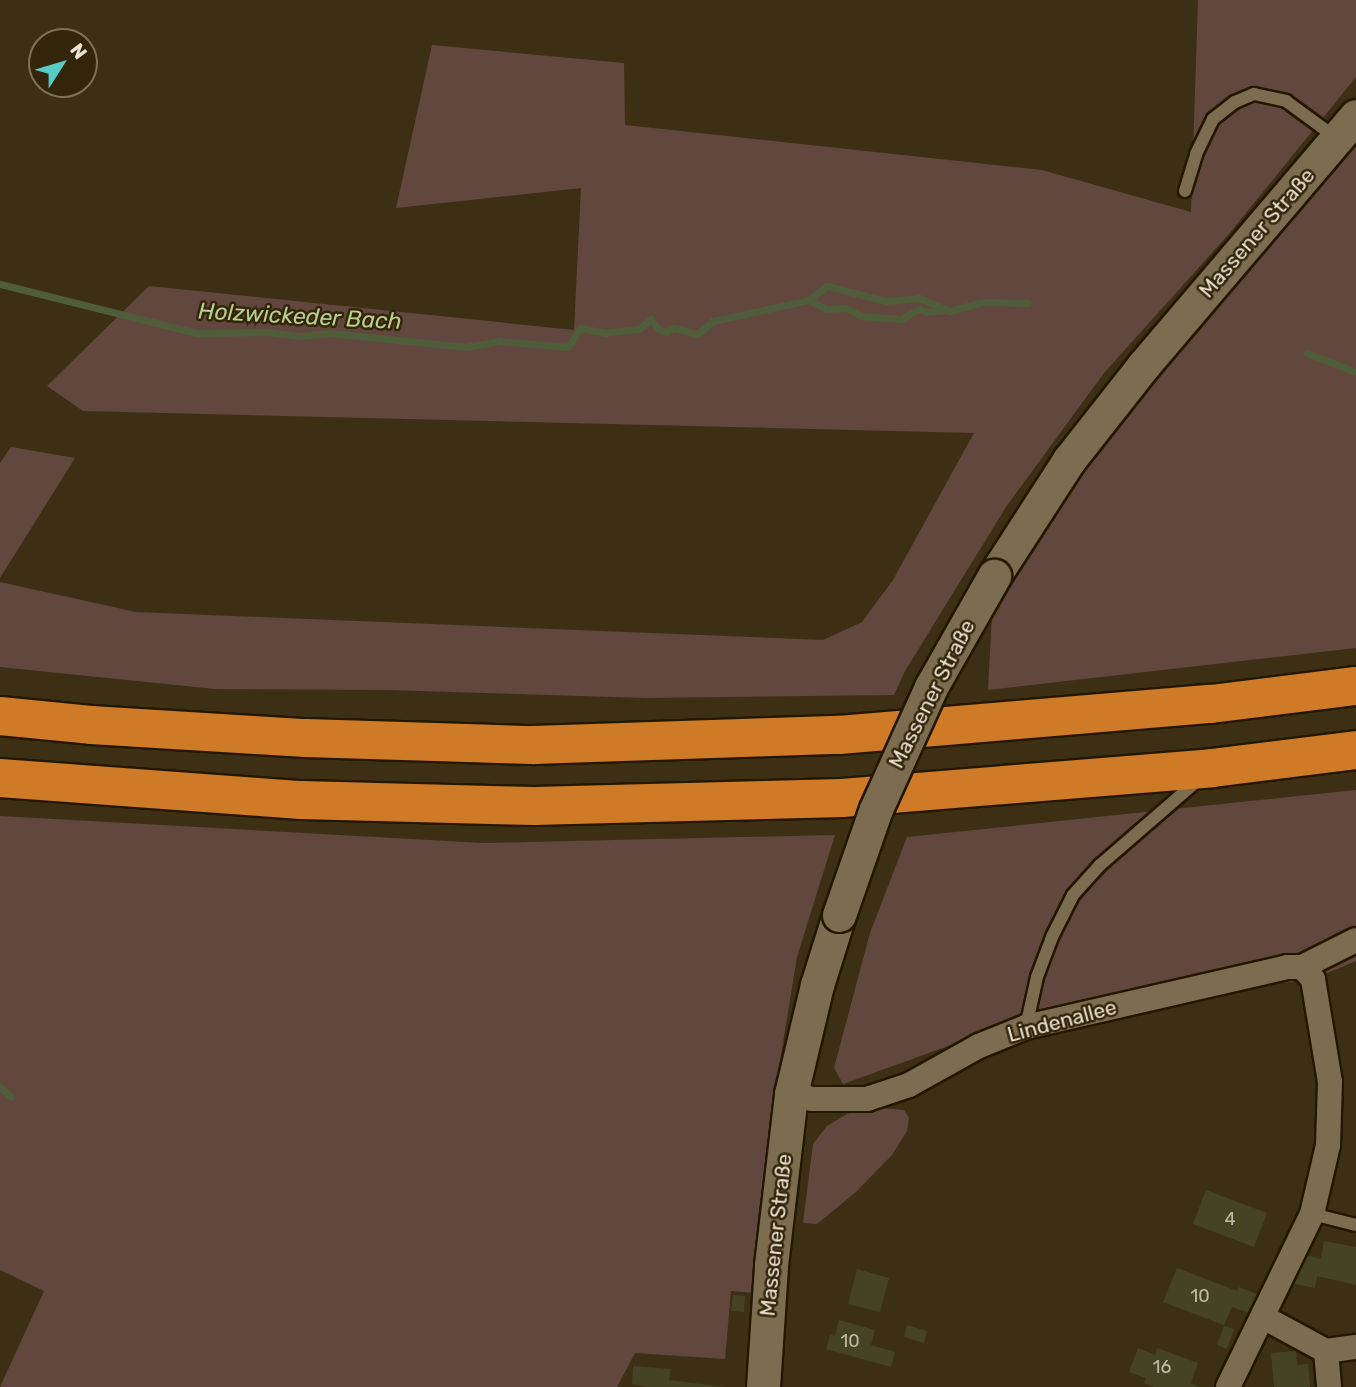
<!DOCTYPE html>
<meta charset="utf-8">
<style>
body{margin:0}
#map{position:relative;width:1356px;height:1387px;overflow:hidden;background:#3d2f14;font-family:Rubik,sans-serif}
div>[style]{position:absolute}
.green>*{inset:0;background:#62473f}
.stream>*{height:7px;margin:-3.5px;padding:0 3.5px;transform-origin:3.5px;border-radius:3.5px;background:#505d3a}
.building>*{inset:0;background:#464325}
.roads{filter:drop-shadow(2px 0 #241700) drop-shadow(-2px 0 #241700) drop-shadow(0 2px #241700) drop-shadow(0 -2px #241700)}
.service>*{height:12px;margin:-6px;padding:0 6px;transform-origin:6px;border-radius:6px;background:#7d6d50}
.minor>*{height:24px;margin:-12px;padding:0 12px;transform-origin:12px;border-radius:12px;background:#7d6d50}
.secondary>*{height:33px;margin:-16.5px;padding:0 16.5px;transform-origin:16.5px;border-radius:16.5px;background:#7d6d50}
.motorway>*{height:38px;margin:-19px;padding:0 19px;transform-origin:19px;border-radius:19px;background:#cf7a26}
.bridges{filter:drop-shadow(2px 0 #241700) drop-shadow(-2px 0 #241700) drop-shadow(0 2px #241700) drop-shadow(0 -2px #241700)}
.secondary-bridge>*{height:33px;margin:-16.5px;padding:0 16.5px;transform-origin:16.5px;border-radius:16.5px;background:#7d6d50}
span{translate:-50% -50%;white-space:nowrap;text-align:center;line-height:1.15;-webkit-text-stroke:5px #33250a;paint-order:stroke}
.number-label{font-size:18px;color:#c2baa8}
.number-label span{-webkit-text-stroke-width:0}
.street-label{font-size:21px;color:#ebe2d3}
.water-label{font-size:23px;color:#b8cf91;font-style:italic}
.north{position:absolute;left:28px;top:28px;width:70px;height:70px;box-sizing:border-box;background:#33250a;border:2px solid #7d715a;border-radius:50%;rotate:53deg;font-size:19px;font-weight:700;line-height:28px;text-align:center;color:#ebe2d3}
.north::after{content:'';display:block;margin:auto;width:24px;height:32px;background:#54cdc7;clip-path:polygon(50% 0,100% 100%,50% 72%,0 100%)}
</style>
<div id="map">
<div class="green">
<div style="clip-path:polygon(1198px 0,1356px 0,1356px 77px,1228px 235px,1104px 373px,1006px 507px,905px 671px,894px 695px,646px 698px,388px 690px,215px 689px,0 667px,0 582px,136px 612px,823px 640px,862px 622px,893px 580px,974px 433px,83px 411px,47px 386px,149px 286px,574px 330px,581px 188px,396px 208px,432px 45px,624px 63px,625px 125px,1042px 170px,1191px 212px)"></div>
<div style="clip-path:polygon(1356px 116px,1356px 648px,988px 690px,994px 576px)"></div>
<div style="clip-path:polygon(11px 447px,75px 458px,0 578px,0 463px)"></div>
<div style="clip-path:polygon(1356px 790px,1356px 961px,1313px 979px,1034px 1015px,843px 1084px,834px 1068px,870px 933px,907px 837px)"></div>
<div style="clip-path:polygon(0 816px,483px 843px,835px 835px,797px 957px,774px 1098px,754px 1293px,731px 1291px,725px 1359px,635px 1353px,617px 1387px,0 1387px,44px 1291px,0 1270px)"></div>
<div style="clip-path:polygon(870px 1107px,904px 1110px,909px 1118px,907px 1131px,892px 1155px,856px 1192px,817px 1224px,803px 1223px,813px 1144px,827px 1126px,847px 1114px)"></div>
</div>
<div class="stream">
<div style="left:0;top:284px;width:203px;rotate:14deg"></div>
<div style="left:197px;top:333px;width:70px;rotate:-0.8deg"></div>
<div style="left:267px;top:332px;width:34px;rotate:7deg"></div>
<div style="left:301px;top:336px;width:28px;rotate:-6deg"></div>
<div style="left:329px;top:333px;width:138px;rotate:5.8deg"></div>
<div style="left:466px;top:347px;width:34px;rotate:-10deg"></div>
<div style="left:499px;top:341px;width:69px;rotate:5deg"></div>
<div style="left:568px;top:347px;width:22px;rotate:-58deg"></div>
<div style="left:580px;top:328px;width:25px;rotate:11deg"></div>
<div style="left:605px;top:333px;width:22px;rotate:-8deg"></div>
<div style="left:627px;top:330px;width:12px;rotate:-5deg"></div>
<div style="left:639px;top:329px;width:16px;rotate:-40deg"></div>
<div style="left:651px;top:319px;width:12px;rotate:55deg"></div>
<div style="left:658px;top:329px;width:9px;rotate:21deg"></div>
<div style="left:666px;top:332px;width:9px;rotate:-27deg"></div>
<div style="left:674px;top:328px;width:24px;rotate:15deg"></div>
<div style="left:697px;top:334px;width:21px;rotate:-39deg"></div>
<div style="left:713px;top:321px;width:98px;rotate:-12.3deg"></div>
<div style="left:809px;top:300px;width:23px;rotate:-38deg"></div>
<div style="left:827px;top:286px;width:61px;rotate:14.3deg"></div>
<div style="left:886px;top:301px;width:33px;rotate:-5deg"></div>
<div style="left:919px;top:298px;width:33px;rotate:23deg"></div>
<div style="left:949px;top:311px;width:34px;rotate:-15deg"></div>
<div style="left:982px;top:302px;width:46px;rotate:1.2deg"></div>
<div style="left:809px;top:300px;width:19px;rotate:28deg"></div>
<div style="left:826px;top:309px;width:20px;rotate:-3deg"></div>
<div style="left:846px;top:308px;width:17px;rotate:28deg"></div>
<div style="left:861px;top:316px;width:40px;rotate:4.3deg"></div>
<div style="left:901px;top:319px;width:21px;rotate:-29deg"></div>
<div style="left:919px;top:309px;width:8px;rotate:23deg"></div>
<div style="left:926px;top:312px;width:19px;rotate:-6deg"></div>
<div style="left:1307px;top:353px;width:53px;rotate:21.2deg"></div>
<div style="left:0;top:1087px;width:15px;rotate:42deg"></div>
</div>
<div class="building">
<div style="clip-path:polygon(1206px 1190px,1267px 1213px,1254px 1247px,1193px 1224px)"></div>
<div style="clip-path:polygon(1324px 1241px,1356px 1247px,1356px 1285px,1317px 1276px,1315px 1288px,1291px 1283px,1304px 1255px,1321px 1259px)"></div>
<div style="clip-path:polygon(1177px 1268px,1237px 1291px,1239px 1287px,1259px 1295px,1252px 1314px,1232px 1307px,1224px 1325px,1163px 1302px)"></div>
<div style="clip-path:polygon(857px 1269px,889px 1278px,880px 1312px,848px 1304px)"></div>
<div style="clip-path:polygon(733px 1295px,745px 1296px,744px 1312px,731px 1311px)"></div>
<div style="clip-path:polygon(839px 1320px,875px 1330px,871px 1345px,895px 1352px,891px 1367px,826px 1349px,830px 1335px,835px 1336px)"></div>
<div style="clip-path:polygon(907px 1325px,927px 1331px,924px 1343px,904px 1337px)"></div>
<div style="clip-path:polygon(1224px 1326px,1234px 1329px,1227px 1349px,1217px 1345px)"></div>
<div style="clip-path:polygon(1138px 1348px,1155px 1355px,1157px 1348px,1198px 1363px,1191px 1383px,1199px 1387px,1154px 1387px,1144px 1383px,1146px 1378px,1129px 1372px)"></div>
<div style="clip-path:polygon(1296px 1351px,1297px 1365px,1308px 1364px,1310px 1387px,1274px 1387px,1271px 1353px)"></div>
<div style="clip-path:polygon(633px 1366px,671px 1369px,669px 1380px,725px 1387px,647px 1387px,632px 1384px)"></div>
</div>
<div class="roads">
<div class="service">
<div style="left:1185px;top:191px;width:39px;rotate:-73deg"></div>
<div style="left:1196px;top:154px;width:39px;rotate:-64deg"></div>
<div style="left:1213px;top:119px;width:28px;rotate:-38deg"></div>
<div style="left:1235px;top:102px;width:21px;rotate:-23deg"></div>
<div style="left:1254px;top:94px;width:33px;rotate:12deg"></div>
<div style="left:1286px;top:101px;width:61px;rotate:36.3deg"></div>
<div style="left:1026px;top:1027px;width:51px;rotate:-77.6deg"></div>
<div style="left:1037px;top:977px;width:43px;rotate:-69.4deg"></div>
<div style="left:1052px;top:937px;width:47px;rotate:-63.4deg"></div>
<div style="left:1073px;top:895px;width:40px;rotate:-48deg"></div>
<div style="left:1100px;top:865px;width:130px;rotate:-40.9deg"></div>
<div style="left:1312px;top:1214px;width:45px;rotate:14deg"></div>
</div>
<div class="minor">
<div style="left:791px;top:1094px;width:22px;rotate:13deg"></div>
<div style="left:812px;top:1099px;width:55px"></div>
<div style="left:867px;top:1099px;width:44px;rotate:-18.4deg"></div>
<div style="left:909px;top:1085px;width:80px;rotate:-29.1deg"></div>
<div style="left:979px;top:1046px;width:51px;rotate:-22deg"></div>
<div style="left:1026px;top:1027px;width:268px;rotate:-12.9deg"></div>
<div style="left:1287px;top:967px;width:15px"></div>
<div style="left:1302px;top:967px;width:60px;rotate:-26.6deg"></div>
<div style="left:1263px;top:1317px;width:72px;rotate:28.4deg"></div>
<div style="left:1326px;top:1351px;width:36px;rotate:85deg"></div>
<div style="left:1326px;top:1351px;width:30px;rotate:-8deg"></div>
<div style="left:1228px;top:1387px;width:192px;rotate:-64.1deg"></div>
<div style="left:1312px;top:1214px;width:71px;rotate:-76.9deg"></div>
<div style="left:1328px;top:1145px;width:63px;rotate:-88.2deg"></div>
<div style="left:1330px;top:1082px;width:104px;rotate:-99.4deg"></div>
<div style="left:1313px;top:979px;width:16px;rotate:-133deg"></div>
</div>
<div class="secondary">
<div style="left:994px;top:576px;width:138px;rotate:-57.1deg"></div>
<div style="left:1069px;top:460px;width:120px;rotate:-51.8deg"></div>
<div style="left:1143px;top:366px;width:328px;rotate:-49.6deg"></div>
<div style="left:763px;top:1387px;width:122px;rotate:-86.2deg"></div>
<div style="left:771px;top:1265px;width:172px;rotate:-83.3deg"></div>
<div style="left:791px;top:1094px;width:112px;rotate:-76.6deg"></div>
<div style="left:817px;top:985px;width:73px;rotate:-72.6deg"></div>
</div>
<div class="motorway">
<div style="left:0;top:716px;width:91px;rotate:5.6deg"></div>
<div style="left:91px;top:725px;width:215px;rotate:3.5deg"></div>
<div style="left:306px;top:738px;width:227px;rotate:1.8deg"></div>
<div style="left:533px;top:745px;width:306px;rotate:-1.9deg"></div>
<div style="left:839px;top:735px;width:373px;rotate:-4.8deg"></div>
<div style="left:1211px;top:704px;width:146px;rotate:-7.1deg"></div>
<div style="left:0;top:778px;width:302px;rotate:4.2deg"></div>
<div style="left:301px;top:800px;width:233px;rotate:1.5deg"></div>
<div style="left:534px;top:806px;width:308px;rotate:-1.5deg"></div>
<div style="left:842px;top:798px;width:371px;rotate:-4.6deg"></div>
<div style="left:1212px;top:768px;width:145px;rotate:-7.1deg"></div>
</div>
</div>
<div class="bridges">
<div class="secondary-bridge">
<div style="left:839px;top:915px;width:112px;rotate:-70.8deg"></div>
<div style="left:876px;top:809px;width:134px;rotate:-65.7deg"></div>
<div style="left:931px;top:687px;width:128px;rotate:-60.4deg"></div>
</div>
</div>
<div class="number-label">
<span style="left:1230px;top:1219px">4</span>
<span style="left:1200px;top:1296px">10</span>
<span style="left:850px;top:1341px">10</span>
<span style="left:1162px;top:1367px">16</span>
</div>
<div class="street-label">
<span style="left:1257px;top:233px;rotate:-49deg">Massener Straße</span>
<span style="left:932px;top:694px;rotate:-63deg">Massener Straße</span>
<span style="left:1062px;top:1021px;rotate:-15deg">Lindenallee</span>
<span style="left:776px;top:1235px;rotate:-84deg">Massener Straße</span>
</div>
<div class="water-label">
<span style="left:300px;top:316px;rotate:3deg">Holzwickeder Bach</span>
</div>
<div class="north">N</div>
</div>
